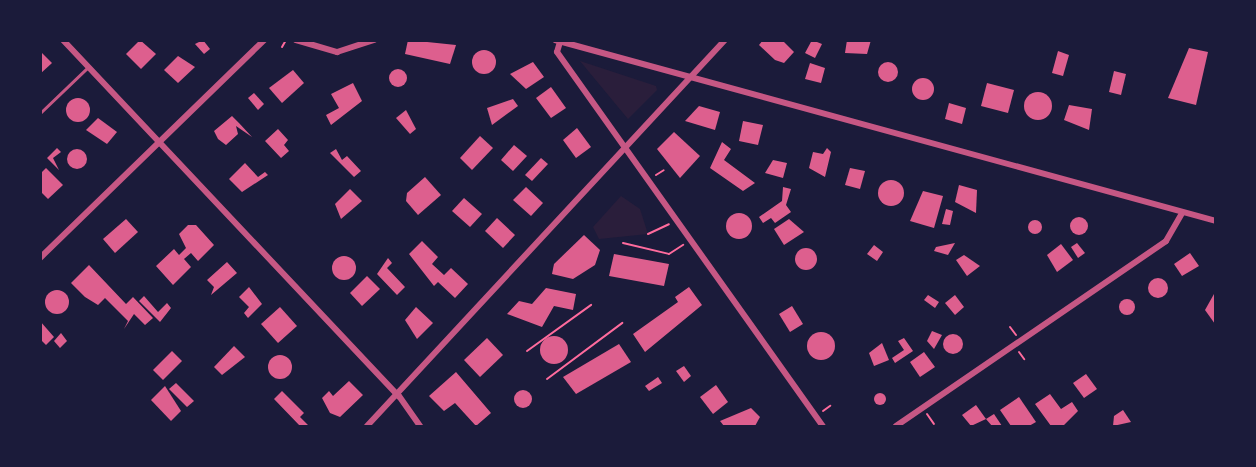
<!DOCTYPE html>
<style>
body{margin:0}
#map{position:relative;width:1256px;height:467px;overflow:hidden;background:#1b1b3a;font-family:"PT Sans Narrow",sans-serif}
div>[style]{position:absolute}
.green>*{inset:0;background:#2a1e3b}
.building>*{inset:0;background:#dd5f8e}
.round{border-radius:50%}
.path>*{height:2px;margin:-1px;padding:0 1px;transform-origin:1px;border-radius:1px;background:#ff6b9d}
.service>*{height:3px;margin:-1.5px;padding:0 1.5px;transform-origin:1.5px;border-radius:1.5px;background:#c65784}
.minor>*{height:6px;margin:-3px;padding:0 3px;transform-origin:3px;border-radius:3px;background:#c65784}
span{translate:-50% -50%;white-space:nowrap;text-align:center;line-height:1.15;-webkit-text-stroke:4.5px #1b1b3a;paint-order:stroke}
.frame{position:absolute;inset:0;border:42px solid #1b1b3a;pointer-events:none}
</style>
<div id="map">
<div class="green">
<div style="clip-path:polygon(580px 61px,656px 86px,657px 90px,628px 119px)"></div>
<div style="clip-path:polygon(621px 196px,640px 209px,648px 234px,599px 239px,593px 227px)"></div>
</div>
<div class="building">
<div style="clip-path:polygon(140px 40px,156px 54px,141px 69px,126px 54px)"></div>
<div style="clip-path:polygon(203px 40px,210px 49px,204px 54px,195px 44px)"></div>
<div style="clip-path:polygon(408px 40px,456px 45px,450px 64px,405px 54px)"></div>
<div style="clip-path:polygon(763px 40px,782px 40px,794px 52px,784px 63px,775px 60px,759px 45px)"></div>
<div style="clip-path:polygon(812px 40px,822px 44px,815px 58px,805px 53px)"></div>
<div style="clip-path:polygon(847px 40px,871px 40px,867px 54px,845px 53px)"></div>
<div style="clip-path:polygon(1189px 48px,1208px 52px,1196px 105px,1168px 98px)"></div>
<div class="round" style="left:472px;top:50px;width:24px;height:24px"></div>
<div style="clip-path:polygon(40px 51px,52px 63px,40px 74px)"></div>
<div style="clip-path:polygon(1058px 51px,1069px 55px,1063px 76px,1052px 73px)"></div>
<div style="clip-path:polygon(178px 56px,195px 67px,178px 83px,164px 70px)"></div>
<div class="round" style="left:878px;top:62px;width:20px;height:20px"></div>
<div style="clip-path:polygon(533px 62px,544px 77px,526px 89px,510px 74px)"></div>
<div style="clip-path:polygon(810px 63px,825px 68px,821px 83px,805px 79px)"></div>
<div class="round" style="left:389px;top:69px;width:18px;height:18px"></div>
<div style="clip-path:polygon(293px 70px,304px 83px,282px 103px,269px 88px)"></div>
<div style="clip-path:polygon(1114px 71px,1126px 74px,1121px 95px,1109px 92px)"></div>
<div class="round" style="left:912px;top:78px;width:22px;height:22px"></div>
<div style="clip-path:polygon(353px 83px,362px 101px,331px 125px,326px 115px,339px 108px,331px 94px)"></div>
<div style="clip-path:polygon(987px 83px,1014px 90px,1008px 113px,981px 106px)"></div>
<div style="clip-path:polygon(551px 87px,566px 108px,551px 118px,536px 98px)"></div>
<div class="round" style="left:1024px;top:92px;width:28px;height:28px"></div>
<div style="clip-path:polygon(254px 93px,264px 104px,258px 110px,248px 98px)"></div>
<div class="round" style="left:66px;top:98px;width:24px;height:24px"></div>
<div style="clip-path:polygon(513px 99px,518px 106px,492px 125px,487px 108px)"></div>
<div style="clip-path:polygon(949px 103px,966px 108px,962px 124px,945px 119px)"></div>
<div style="clip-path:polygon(1069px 105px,1092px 109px,1089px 130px,1064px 120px)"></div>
<div style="clip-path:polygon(699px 106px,720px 112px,715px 130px,685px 121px)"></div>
<div style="clip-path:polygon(406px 110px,416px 129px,410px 134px,396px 118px)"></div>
<div style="clip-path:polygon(232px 116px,239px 123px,252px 137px,236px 126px,238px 134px,226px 145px,218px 139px,214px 131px)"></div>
<div style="clip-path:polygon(98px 118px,117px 132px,107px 144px,86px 130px)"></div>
<div style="clip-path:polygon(743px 121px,763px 125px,758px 145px,739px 141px)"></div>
<div style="clip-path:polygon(577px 128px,591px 147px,576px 158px,563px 140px)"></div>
<div style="clip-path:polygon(278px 129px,288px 140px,284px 145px,289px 151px,281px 158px,265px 141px)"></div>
<div style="clip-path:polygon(674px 132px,700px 156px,680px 178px,657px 149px)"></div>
<div style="clip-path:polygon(480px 136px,493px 148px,472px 170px,460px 158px)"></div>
<div style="clip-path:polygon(722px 142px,731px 149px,724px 160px,755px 183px,743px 191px,710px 168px)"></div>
<div style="clip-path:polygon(514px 145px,527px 156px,513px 171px,501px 160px)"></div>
<div style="clip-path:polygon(57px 148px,61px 152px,53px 158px,59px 170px,47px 158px)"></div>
<div style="clip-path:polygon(827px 148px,831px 152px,825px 177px,809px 168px,813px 152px,823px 154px)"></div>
<div style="clip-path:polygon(336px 149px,342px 160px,347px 156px,361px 171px,354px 177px,330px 153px)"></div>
<div class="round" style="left:67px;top:149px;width:20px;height:20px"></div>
<div style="clip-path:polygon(541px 158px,548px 164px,532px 181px,525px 175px)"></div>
<div style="clip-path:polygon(773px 160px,787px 163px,783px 178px,765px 173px)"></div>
<div style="clip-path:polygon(245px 163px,258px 177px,265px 172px,268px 175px,242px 192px,229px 179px)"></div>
<div style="clip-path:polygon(46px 168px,63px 185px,48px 199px,40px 191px,40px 174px)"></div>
<div style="clip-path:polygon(850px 168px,865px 171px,860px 189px,845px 185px)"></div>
<div style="clip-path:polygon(425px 177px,441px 195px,418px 215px,406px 201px,407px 193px)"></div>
<div class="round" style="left:878px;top:180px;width:26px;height:26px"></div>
<div style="clip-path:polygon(959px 185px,977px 190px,976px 213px,955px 202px)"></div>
<div style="clip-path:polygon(526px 187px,543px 203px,531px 216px,513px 200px)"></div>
<div style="clip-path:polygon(783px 187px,791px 189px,786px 205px,791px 212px,775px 223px,771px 218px,763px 223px,759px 217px,782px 201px)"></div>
<div style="clip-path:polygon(350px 189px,362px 201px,341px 219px,335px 204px)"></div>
<div style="clip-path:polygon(923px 191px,943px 196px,934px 228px,910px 221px)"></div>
<div style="clip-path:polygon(464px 198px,482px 214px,470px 227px,452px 211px)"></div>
<div style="clip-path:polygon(946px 209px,953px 211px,950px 225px,942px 224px)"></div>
<div class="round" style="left:726px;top:213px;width:26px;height:26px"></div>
<div class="round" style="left:1070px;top:217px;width:18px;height:18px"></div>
<div style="clip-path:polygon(497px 218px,515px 235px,503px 248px,485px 231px)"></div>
<div style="clip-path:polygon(126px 219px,138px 232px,115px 253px,103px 239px)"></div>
<div style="clip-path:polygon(789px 219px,804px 232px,784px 245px,774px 229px)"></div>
<div class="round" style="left:1028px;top:220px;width:14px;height:14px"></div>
<div style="clip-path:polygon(188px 225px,196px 225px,214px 245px,198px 261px,191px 253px,184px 259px,191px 267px,173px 285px,156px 266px,174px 249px,179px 255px,186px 248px,179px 234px)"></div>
<div style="clip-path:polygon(584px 235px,600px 250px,595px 265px,573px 279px,552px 274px,554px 264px)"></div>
<div style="clip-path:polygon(422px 241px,438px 257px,432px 264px,444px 275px,451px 268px,468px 284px,455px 298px,438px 282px,434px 286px,409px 254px)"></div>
<div style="clip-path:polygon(955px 243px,948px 255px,934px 251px,936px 247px)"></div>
<div style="clip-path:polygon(1077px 243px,1085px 253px,1078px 258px,1071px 247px)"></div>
<div style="clip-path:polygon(1061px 244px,1073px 260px,1057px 272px,1047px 255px)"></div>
<div style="clip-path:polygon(874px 245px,883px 252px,877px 261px,867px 254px)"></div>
<div class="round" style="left:795px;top:248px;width:22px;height:22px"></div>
<div style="clip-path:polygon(1190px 253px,1199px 266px,1182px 276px,1174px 264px)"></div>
<div style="clip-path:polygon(614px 254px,669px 264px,664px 286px,609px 276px)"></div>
<div style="clip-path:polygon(964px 255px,980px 266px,967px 276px,956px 260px)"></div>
<div class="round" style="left:332px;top:256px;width:24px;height:24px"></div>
<div style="clip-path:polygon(388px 258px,392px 263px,387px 268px,405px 287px,397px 295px,377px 274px)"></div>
<div style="clip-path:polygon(227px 262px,237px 273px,211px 295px,214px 287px,207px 280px)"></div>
<div style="clip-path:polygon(89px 265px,126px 304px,133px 297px,153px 318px,145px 325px,134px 314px,124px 329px,128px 321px,105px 298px,98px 305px,85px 297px,71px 283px)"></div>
<div style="clip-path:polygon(367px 276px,380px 289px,362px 306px,350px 293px)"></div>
<div class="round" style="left:1148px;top:278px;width:20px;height:20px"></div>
<div style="clip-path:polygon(249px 287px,262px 304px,248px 318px,244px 313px,249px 307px,239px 297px)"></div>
<div style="clip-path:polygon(689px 287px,702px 305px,645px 352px,633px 334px,678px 302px,675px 297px)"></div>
<div style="clip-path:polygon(546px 288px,576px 294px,573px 310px,554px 306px,542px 327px,507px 314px,519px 301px,532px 304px)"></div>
<div class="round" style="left:45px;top:290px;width:24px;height:24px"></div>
<div style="clip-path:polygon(1214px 294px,1215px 295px,1215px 324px,1205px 310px)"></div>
<div style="clip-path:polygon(928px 295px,939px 302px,935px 308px,924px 300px)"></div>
<div style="clip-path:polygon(955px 295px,964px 307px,955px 315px,945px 303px)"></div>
<div style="clip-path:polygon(144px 296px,158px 312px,167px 303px,171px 308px,160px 322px,139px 301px)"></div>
<div class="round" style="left:1119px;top:299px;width:16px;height:16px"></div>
<div style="clip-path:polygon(792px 306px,803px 324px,790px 332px,779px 314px)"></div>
<div style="clip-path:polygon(280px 307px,297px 326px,278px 343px,261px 324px)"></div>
<div style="clip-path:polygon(416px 307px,433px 323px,417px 339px,405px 320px)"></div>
<div style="clip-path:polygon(40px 321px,54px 337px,46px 345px,40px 339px)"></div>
<div style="clip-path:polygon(932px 331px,942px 335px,934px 349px,927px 341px)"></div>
<div class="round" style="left:807px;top:332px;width:28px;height:28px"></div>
<div style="clip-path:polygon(61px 333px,67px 341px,60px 348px,54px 341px)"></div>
<div class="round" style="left:943px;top:334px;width:20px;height:20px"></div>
<div class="round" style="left:540px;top:336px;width:28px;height:28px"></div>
<div style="clip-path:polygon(487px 338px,503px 355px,480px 377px,464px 360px)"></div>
<div style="clip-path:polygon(904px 338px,913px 351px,895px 363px,892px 358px,904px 350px,898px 341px)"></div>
<div style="clip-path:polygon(882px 343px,889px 360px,874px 366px,869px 353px)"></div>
<div style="clip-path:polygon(619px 344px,631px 362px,576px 394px,563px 377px)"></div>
<div style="clip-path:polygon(234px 346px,245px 357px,222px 375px,214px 367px)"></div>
<div style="clip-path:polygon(172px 351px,182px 361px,163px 380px,153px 370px)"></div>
<div style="clip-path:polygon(924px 352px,935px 367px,920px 377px,910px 362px)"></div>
<div class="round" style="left:268px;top:355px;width:24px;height:24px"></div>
<div style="clip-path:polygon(684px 366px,691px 376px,684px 382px,676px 371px)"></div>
<div style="clip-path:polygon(456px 372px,491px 413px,476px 426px,455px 403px,444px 411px,429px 396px)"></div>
<div style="clip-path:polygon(1086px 374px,1097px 389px,1084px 398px,1073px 383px)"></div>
<div style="clip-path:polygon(658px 377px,662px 383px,649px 391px,645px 386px)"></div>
<div style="clip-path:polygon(349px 381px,363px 395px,340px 417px,330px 413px,322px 398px,329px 391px,333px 396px)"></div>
<div style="clip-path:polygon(176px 383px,194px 401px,187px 407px,169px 389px)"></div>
<div style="clip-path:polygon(716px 385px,728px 402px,713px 414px,700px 397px)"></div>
<div style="clip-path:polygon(165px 386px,181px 411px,171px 421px,151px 400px)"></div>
<div class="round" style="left:514px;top:390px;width:18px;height:18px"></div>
<div style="clip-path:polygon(282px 391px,304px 413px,300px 417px,309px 426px,300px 426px,274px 399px)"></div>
<div class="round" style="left:874px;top:393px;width:12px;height:12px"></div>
<div style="clip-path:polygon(1050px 394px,1061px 409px,1072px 402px,1078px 411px,1063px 426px,1051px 426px,1035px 404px)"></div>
<div style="clip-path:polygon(1019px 397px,1036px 422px,1029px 426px,1011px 426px,1000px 410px)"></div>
<div style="clip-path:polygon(976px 405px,986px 419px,971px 426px,962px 415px)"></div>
<div style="clip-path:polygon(751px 408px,760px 417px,755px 426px,724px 426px,720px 421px)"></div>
<div style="clip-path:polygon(1123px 410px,1131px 422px,1113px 426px,1114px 416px)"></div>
<div style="clip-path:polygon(994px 414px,1002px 426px,992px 426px,986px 419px)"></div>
</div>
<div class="path">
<div style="left:282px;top:47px;width:8px;rotate:-60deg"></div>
<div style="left:656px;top:175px;width:9px;rotate:-32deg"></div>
<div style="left:648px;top:234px;width:23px;rotate:-25deg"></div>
<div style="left:623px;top:243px;width:47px;rotate:13.4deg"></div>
<div style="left:669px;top:254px;width:17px;rotate:-33deg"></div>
<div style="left:1010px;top:327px;width:10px;rotate:53deg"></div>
<div style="left:527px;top:351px;width:79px;rotate:-35.7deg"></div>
<div style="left:1019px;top:352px;width:9px;rotate:54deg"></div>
<div style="left:547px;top:379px;width:94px;rotate:-36.7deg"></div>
<div style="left:823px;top:411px;width:9px;rotate:-36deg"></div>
<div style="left:927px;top:414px;width:12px;rotate:55deg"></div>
</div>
<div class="service">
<div style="left:40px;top:113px;width:66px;rotate:-43.8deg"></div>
</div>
<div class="minor">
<div style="left:63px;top:40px;width:490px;rotate:46.7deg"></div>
<div style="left:399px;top:396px;width:37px;rotate:55deg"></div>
<div style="left:296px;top:40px;width:43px;rotate:16.3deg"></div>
<div style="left:337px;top:52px;width:39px;rotate:-18deg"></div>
<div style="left:555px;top:40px;width:685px;rotate:15.31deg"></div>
<div style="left:560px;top:42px;width:10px;rotate:107deg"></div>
<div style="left:557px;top:52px;width:459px;rotate:54.6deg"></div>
<div style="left:40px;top:258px;width:313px;rotate:-44.2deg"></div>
<div style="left:367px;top:426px;width:526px;rotate:-47.16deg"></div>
<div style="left:896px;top:426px;width:327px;rotate:-34.4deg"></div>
<div style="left:1166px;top:241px;width:32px;rotate:-60deg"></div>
</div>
<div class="frame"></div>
</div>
